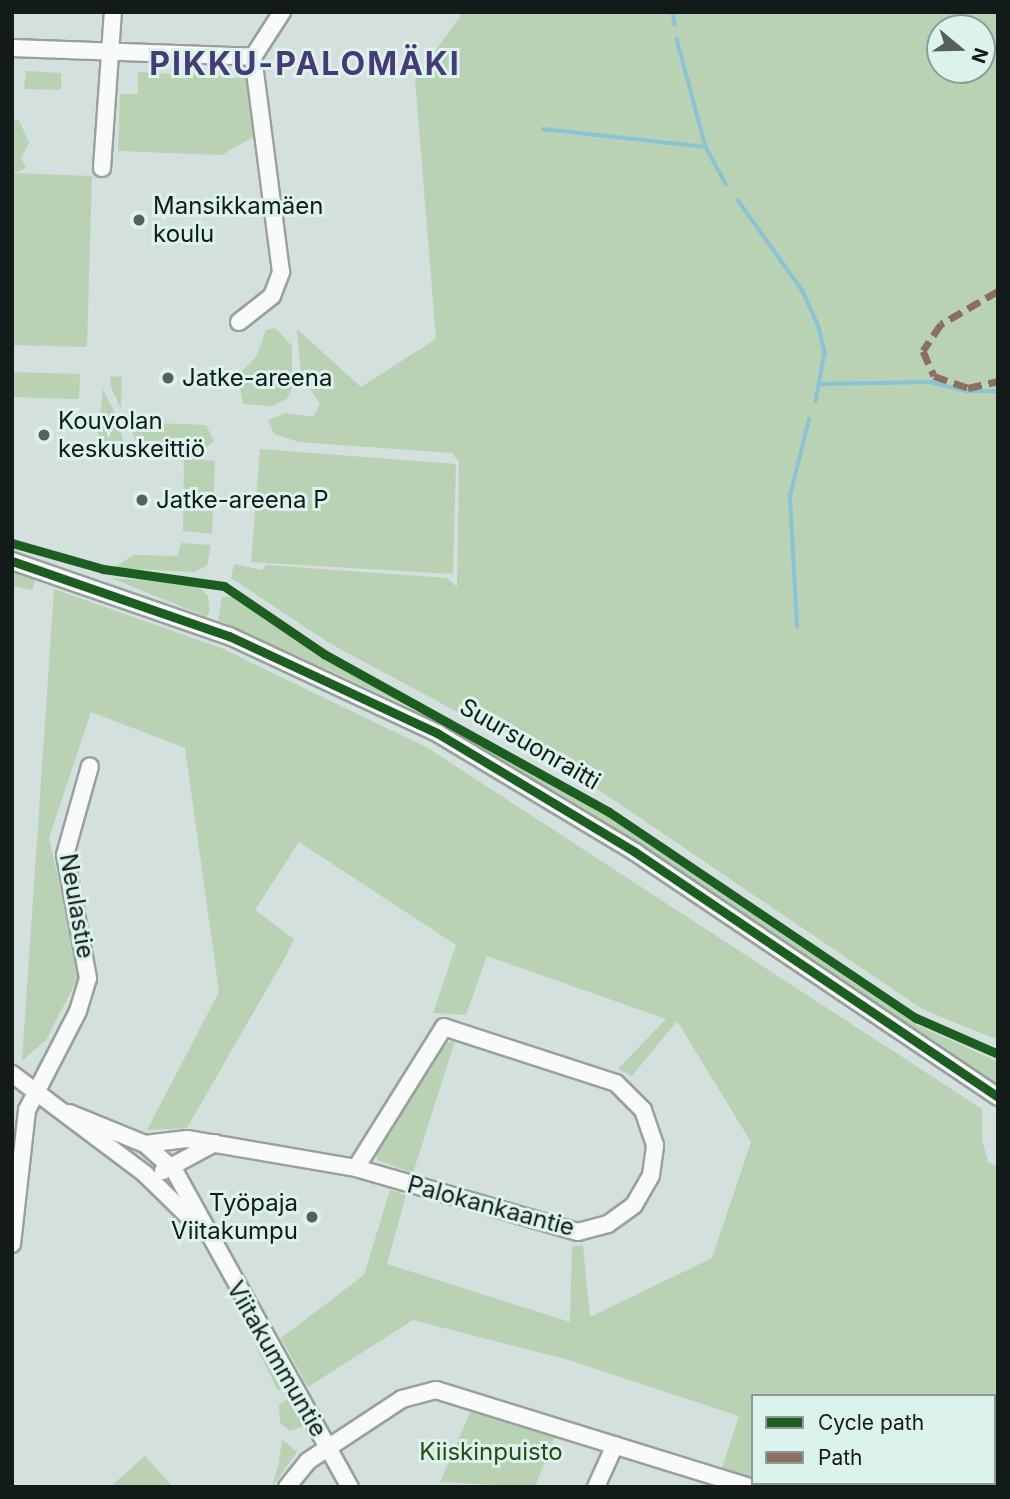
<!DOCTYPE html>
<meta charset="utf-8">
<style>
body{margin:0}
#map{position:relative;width:1010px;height:1499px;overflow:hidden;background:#d4e0dd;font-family:Inter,sans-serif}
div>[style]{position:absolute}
.green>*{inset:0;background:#b8d2b3}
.stream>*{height:3.5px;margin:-1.75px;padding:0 1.75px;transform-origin:1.75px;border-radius:1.75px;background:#8ac3d6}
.roads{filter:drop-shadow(2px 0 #99a19f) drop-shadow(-2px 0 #99a19f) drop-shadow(0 2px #99a19f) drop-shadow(0 -2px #99a19f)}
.minor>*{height:16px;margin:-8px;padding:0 8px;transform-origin:8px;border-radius:8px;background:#f9fafa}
.quiet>*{height:7px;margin-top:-3.5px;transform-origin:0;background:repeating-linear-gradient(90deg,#8d6e63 0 14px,transparent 0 21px)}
.cycleway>*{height:9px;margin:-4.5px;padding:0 4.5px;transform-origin:4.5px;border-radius:4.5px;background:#1b5e20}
.dots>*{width:19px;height:19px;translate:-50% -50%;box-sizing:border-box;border:4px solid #dcf2ed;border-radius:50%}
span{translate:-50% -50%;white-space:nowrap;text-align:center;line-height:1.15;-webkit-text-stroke:6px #dcf2ed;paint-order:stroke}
.poi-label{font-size:24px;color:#131b19}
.left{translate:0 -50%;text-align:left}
.right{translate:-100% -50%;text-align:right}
.street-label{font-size:24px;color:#131b19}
.park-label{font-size:24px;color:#294b13}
.district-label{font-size:32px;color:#463a77;font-weight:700;letter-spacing:2px}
.frame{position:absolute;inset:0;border:14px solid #131b19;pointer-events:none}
.legend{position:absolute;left:751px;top:1394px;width:245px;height:91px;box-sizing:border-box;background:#dcf2ed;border:2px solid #8c9c98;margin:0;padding:9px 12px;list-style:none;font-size:21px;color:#131b19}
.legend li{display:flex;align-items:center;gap:14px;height:35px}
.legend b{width:35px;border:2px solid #8c9c98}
.north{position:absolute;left:926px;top:14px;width:70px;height:70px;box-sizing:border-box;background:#dcf2ed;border:2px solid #8c9c98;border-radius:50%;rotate:109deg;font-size:19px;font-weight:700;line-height:28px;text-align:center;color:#131b19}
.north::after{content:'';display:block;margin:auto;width:24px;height:32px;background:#57605e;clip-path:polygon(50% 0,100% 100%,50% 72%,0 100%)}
</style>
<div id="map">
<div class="green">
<div style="clip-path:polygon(evenodd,463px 12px,998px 12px,998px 1040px,922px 1009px,584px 780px,329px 643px,231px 578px,234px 564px,262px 570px,266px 565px,447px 578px,457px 587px,459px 462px,452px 453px,299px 442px,274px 434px,268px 420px,285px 413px,313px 417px,320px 404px,301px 375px,297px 329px,361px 387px,436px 339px,415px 79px,463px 12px,940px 28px,982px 28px,982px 70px,940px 70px,940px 28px)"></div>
<div style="clip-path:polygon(26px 71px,61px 73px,61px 90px,24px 89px)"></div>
<div style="clip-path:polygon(138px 72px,246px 78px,256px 135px,222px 155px,118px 151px,120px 94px,138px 94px)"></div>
<div style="clip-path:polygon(12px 119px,19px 120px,29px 143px,21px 158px,26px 167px,18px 172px,12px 171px)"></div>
<div style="clip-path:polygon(12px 173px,92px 176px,87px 347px,12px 345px)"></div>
<div style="clip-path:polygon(275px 328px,292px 346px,292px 388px,287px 399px,272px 406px,243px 404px,238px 375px,256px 357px,266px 330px)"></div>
<div style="clip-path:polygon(12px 372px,80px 374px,79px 399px,12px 397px)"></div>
<div style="clip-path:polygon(110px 376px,122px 377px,121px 409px,111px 387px)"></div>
<div style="clip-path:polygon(103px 389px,117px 417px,125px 448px,97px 442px)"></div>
<div style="clip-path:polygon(128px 422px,206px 425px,214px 441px,203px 450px,139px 448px)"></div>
<div style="clip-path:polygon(260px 449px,456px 464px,453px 574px,251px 562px)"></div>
<div style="clip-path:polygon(184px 458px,215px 461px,212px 534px,183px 531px)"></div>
<div style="clip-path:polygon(181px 543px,211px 545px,207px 566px,194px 572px,114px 568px,133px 555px,177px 556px)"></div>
<div style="clip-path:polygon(12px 572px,35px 579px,33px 590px,12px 586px)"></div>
<div style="clip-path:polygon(111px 578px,196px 584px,208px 596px,210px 611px,207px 617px)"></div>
<div style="clip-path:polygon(54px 589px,221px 648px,428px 748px,982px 1109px,982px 1140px,988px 1162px,998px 1167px,998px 1487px,887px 1483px,994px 1483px,994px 1396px,753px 1396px,753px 1477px,722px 1468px,739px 1416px,565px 1359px,413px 1320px,308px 1387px,281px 1338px,364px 1275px,390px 1190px,406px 1195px,387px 1264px,570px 1322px,572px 1246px,583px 1245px,590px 1317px,712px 1258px,751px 1142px,677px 1021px,632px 1076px,618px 1069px,666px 1019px,487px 956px,466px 1015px,433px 1013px,456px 945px,299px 842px,255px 910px,294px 939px,287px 954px,187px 1128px,147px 1130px,219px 992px,185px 748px,91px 712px,49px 838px,80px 974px,46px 1040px,22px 1061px)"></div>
<div style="clip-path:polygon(222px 597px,233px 597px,326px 661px,465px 732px,218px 620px)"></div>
<div style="clip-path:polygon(475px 737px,596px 809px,917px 1025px,998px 1062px,998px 1087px,619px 831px,482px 749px)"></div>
<div style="clip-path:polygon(455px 1041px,413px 1173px,377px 1160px,376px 1147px,443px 1043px)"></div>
<div style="clip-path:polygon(245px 1316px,285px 1387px,278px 1391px,242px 1318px)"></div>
<div style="clip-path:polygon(290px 1397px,305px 1426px,290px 1431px,280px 1423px,279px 1405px)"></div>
<div style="clip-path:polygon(472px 1408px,555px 1435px,535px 1487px,440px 1482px)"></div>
<div style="clip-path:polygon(282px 1439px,297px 1452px,272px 1487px,279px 1463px)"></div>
<div style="clip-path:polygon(145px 1456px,172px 1486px,182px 1487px,110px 1487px)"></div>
</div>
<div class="stream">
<div style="left:673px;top:12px;width:13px;rotate:81deg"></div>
<div style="left:677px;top:39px;width:112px;rotate:75deg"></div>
<div style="left:706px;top:147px;width:42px;rotate:61.6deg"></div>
<div style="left:543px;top:129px;width:164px;rotate:6.3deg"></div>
<div style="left:738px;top:200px;width:112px;rotate:54.5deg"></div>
<div style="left:803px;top:291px;width:36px;rotate:66deg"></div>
<div style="left:818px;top:324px;width:30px;rotate:76deg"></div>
<div style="left:825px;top:353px;width:49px;rotate:100.6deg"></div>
<div style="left:820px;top:384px;width:110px;rotate:-1deg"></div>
<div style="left:930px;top:382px;width:37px;rotate:14deg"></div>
<div style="left:966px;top:391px;width:32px"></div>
<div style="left:797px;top:627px;width:131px;rotate:-93.1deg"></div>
<div style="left:790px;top:496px;width:79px;rotate:-76.1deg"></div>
</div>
<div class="roads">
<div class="minor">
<div style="left:12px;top:48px;width:241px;rotate:2.1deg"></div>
<div style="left:253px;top:57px;width:54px;rotate:-57.2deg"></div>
<div style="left:102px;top:168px;width:156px;rotate:-86deg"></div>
<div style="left:239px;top:322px;width:42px;rotate:-38.2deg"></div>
<div style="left:272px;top:296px;width:26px;rotate:-69deg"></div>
<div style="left:281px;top:272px;width:217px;rotate:-97.4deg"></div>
<div style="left:12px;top:561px;width:230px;rotate:19.1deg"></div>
<div style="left:229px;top:636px;width:230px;rotate:25deg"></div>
<div style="left:437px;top:733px;width:231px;rotate:31deg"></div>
<div style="left:635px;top:852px;width:438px;rotate:34deg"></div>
<div style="left:12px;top:1074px;width:166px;rotate:36.9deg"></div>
<div style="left:145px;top:1174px;width:69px;rotate:44.4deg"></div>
<div style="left:69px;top:1113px;width:82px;rotate:22.2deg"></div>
<div style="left:145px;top:1144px;width:39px;rotate:42deg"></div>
<div style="left:174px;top:1170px;width:363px;rotate:61deg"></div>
<div style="left:145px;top:1144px;width:42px;rotate:-6.8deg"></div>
<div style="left:187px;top:1139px;width:171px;rotate:9.7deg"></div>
<div style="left:356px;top:1168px;width:231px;rotate:16.1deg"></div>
<div style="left:578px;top:1232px;width:31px;rotate:-15deg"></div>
<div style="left:608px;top:1224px;width:32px;rotate:-36deg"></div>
<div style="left:634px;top:1205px;width:34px;rotate:-60deg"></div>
<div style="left:651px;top:1175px;width:30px;rotate:-82deg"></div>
<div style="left:655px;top:1145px;width:37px;rotate:-109deg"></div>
<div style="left:643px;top:1110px;width:38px;rotate:-135deg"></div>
<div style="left:616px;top:1083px;width:181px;rotate:-162deg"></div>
<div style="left:444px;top:1027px;width:166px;rotate:122deg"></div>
<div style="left:163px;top:1171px;width:59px;rotate:-28.3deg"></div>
<div style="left:12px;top:1244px;width:135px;rotate:-83.6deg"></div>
<div style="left:27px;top:1110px;width:111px;rotate:-62.7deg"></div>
<div style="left:78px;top:1011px;width:34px;rotate:-73deg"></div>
<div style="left:88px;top:978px;width:125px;rotate:-100.6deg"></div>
<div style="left:65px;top:855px;width:92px;rotate:-74.3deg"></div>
<div style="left:287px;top:1487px;width:33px;rotate:-51deg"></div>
<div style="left:308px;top:1461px;width:113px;rotate:-33.4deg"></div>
<div style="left:402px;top:1399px;width:35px;rotate:-15deg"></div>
<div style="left:436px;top:1390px;width:328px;rotate:17.2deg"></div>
<div style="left:596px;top:1487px;width:46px;rotate:-65.7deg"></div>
</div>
</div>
<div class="quiet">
<div style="left:998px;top:291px;width:66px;rotate:149.9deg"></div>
<div style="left:941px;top:324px;width:32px;rotate:124deg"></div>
<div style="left:923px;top:351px;width:27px;rotate:66deg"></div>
<div style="left:934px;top:376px;width:36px;rotate:19deg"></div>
<div style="left:968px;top:388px;width:31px;rotate:-13deg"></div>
</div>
<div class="cycleway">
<div style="left:12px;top:543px;width:95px;rotate:15.9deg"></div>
<div style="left:103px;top:569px;width:122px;rotate:8deg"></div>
<div style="left:224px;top:586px;width:121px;rotate:34.2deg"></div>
<div style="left:324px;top:654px;width:326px;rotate:29deg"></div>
<div style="left:609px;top:812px;width:370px;rotate:33.9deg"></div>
<div style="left:916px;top:1018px;width:90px;rotate:23.7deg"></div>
<div style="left:12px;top:561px;width:230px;rotate:19.1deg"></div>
<div style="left:229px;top:636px;width:230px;rotate:25deg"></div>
<div style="left:437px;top:733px;width:231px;rotate:31deg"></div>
<div style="left:635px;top:852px;width:438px;rotate:34deg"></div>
</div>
<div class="dots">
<div style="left:139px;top:220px;background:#57605e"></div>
<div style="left:168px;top:378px;background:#57605e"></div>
<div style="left:44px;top:435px;background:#57605e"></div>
<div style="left:142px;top:500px;background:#57605e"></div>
<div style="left:312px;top:1217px;background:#57605e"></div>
</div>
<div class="poi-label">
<span class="left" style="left:153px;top:220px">Mansikkamäen<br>koulu</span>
<span class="left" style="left:182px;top:378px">Jatke-areena</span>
<span class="left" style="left:58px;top:435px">Kouvolan<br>keskuskeittiö</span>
<span class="left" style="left:156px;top:500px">Jatke-areena P</span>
<span class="right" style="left:298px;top:1217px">Työpaja<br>Viitakumpu</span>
</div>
<div class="street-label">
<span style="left:530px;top:744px;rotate:30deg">Suursuonraitti</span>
<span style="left:77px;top:906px;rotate:80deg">Neulastie</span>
<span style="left:491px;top:1206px;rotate:15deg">Palokankaantie</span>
<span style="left:277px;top:1359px;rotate:60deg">Viitakummuntie</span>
</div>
<div class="park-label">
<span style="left:491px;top:1452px">Kiiskinpuisto</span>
</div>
<div class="district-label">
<span style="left:305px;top:64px">PIKKU-PALOMÄKI</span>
</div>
<div class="frame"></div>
<ul class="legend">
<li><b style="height:9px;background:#1b5e20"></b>Cycle path</li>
<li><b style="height:9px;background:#8d6e63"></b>Path</li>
</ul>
<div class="north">N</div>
</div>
